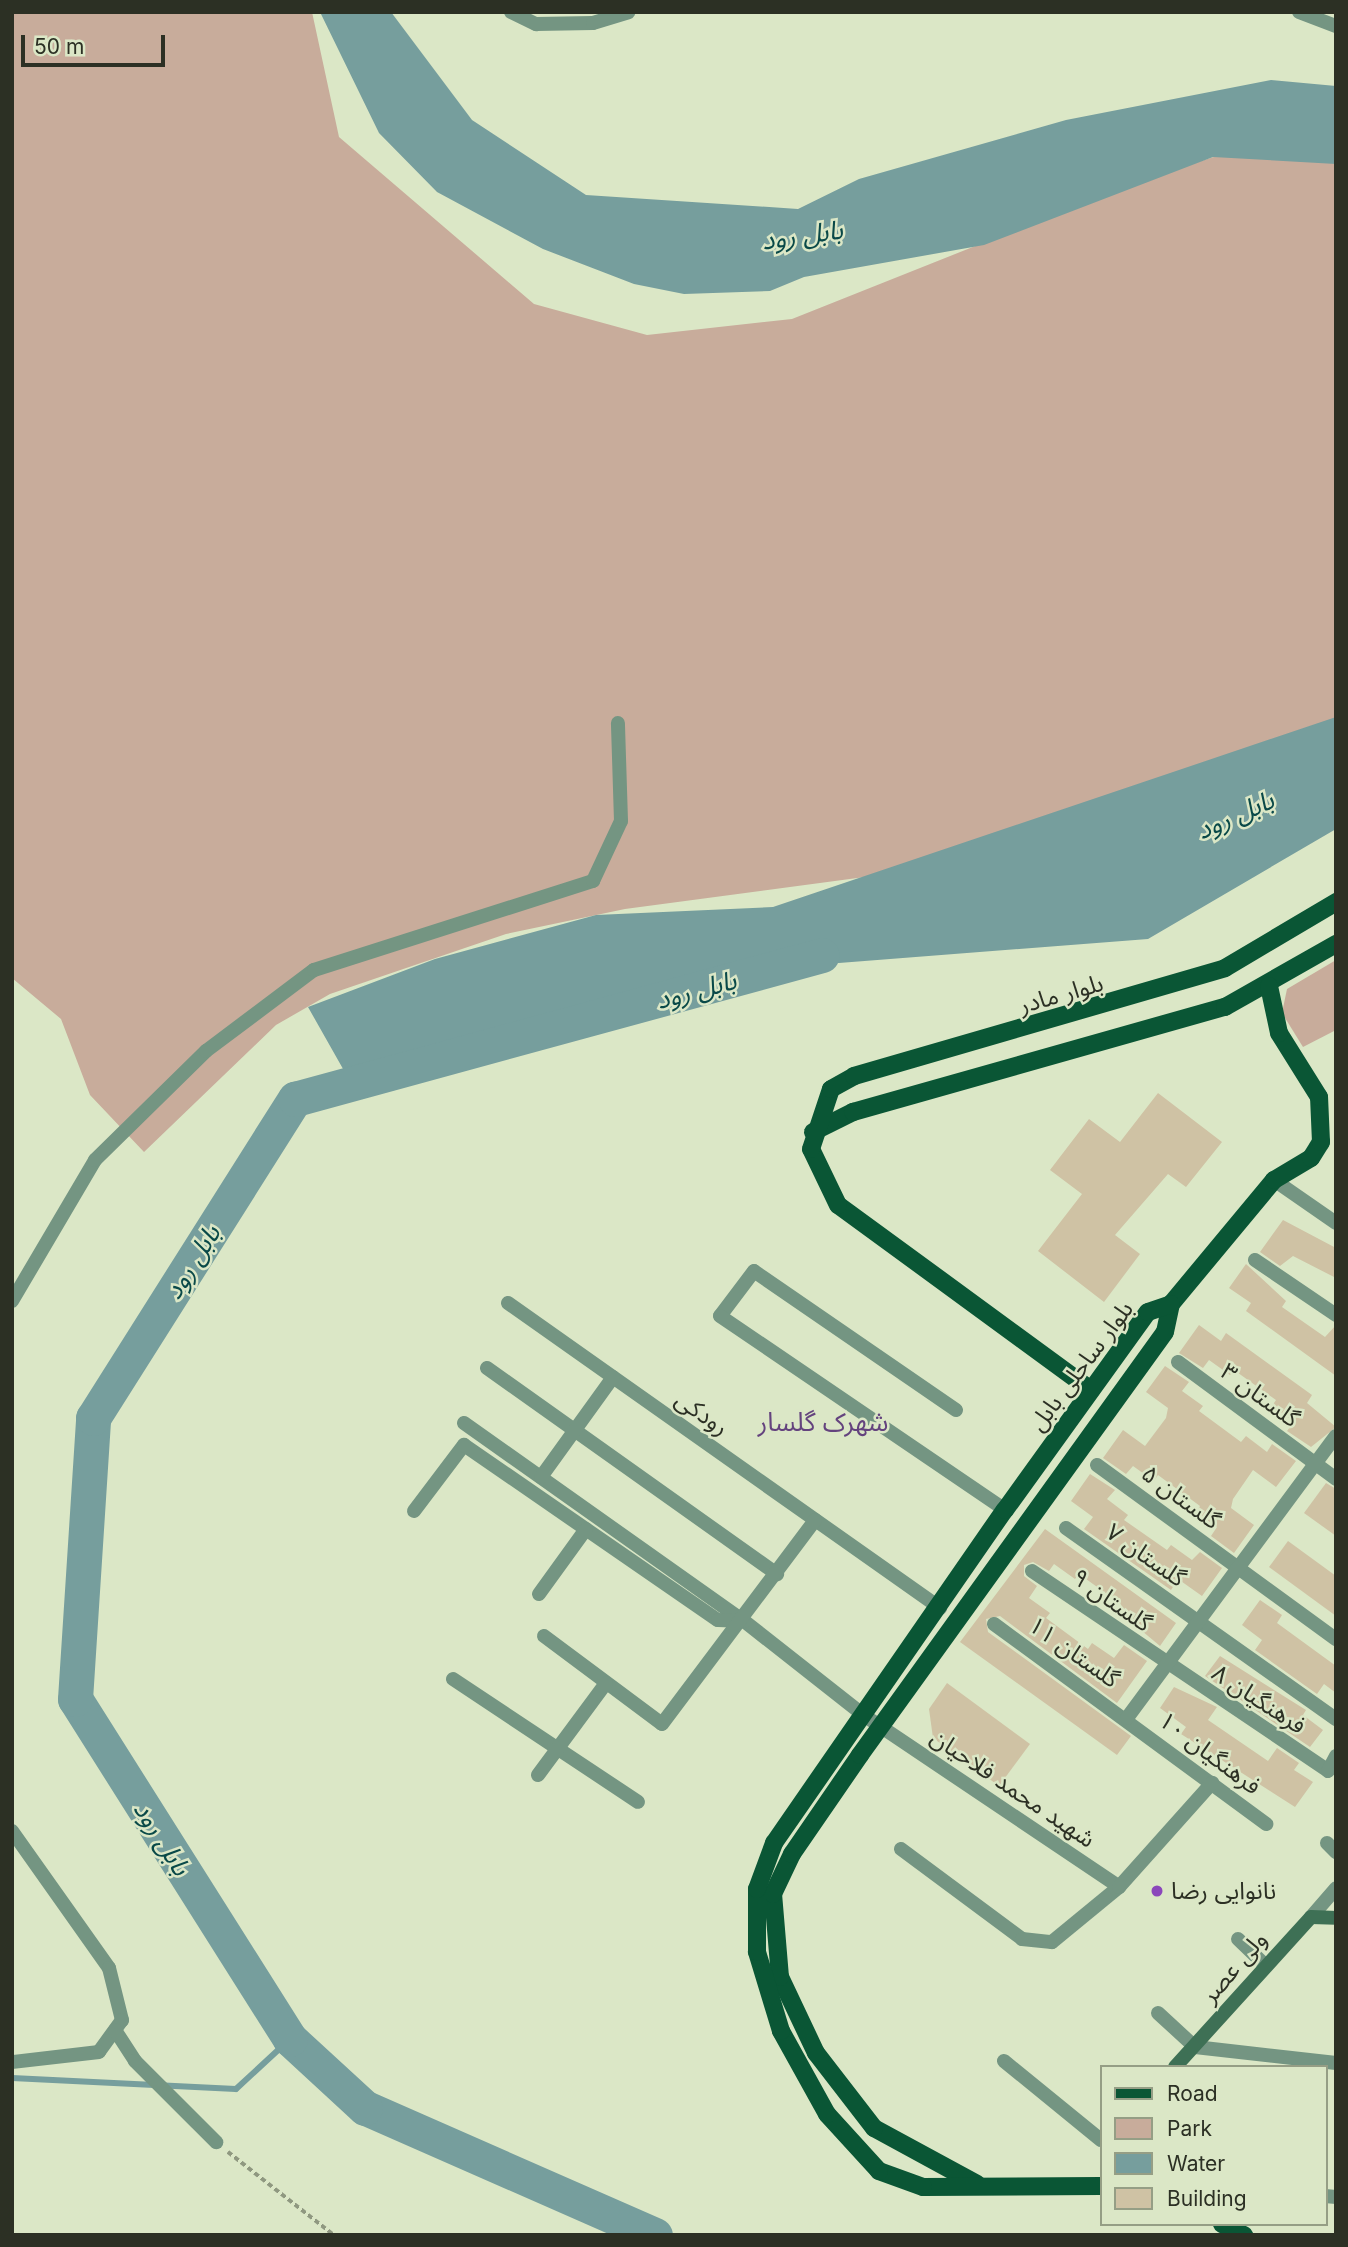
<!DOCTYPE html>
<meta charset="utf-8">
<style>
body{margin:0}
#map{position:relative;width:1348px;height:2247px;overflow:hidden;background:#dbe7c6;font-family:Inter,"Noto Sans Arabic",sans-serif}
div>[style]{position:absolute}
.green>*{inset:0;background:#c8ac9b}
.water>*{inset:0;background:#769e9d}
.stream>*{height:6px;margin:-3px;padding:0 3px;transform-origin:3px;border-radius:3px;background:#769e9d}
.river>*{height:35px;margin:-17.5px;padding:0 17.5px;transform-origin:17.5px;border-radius:17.5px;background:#769e9d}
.building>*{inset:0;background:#cfc2a4}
.path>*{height:3.5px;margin-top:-1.75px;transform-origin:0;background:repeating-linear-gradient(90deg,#8f9880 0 5px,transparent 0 8.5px)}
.minor>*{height:14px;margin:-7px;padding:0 7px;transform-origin:7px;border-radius:7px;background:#749582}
.secondary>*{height:14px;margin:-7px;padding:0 7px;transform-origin:7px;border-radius:7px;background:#3e7055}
.primary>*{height:18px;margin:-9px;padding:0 9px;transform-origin:9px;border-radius:9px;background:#0a5635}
.dots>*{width:19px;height:19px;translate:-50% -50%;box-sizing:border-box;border:4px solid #dbe7c6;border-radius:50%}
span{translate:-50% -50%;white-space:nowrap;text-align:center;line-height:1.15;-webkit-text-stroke:5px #dbe7c6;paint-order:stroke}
.street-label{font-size:24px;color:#2c3024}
.poi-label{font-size:24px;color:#2c3024}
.left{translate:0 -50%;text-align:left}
.water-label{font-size:26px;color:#094948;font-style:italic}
.neighbourhood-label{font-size:26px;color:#64437e}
.frame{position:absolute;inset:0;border:14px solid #2c3024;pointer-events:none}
.legend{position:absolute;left:1100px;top:2065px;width:228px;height:161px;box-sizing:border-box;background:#dbe7c6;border:2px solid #959e85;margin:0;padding:9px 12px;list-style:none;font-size:21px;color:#2c3024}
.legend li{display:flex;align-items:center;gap:14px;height:35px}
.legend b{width:35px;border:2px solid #959e85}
.scale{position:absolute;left:21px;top:35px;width:144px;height:32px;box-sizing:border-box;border:4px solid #2c3024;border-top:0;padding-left:9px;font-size:21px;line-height:24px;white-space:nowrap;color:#2c3024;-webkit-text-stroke:5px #dbe7c6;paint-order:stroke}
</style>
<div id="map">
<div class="green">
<div style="clip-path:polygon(12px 12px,312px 12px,339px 137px,534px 304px,647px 335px,792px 319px,1141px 180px,1239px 149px,1336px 158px,1336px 719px,932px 868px,625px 909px,506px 934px,330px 994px,276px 1025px,144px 1152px,90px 1095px,61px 1019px,12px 978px)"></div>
<div style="clip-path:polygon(1336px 960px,1336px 1030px,1303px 1047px,1282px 1013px,1287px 989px)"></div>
</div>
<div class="water">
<div style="clip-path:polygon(320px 12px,391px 12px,472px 120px,586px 195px,798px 209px,859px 179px,1066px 120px,1271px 80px,1336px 86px,1336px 164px,1213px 157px,984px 245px,804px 277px,770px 291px,684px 294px,634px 284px,543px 249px,437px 192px,379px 133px)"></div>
<div style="clip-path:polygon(1336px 717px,1336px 829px,1148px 939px,775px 968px,351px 1083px,308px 1007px,435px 959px,596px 915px,773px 907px)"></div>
</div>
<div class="stream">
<div style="left:12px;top:2078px;width:224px;rotate:2.8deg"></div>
<div style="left:236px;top:2089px;width:74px;rotate:-42.8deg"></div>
</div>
<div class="river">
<div style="left:655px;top:2235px;width:317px;rotate:-156.3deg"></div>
<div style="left:365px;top:2108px;width:102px;rotate:-137.4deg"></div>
<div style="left:290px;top:2039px;width:402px;rotate:-122.3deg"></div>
<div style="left:75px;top:1699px;width:282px;rotate:-86.3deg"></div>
<div style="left:93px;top:1418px;width:378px;rotate:-57.7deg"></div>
<div style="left:295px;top:1099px;width:546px;rotate:-15.28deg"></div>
</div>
<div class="building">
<div style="clip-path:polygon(1158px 1093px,1222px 1142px,1186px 1187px,1168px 1174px,1115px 1235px,1140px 1254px,1104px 1302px,1038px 1251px,1082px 1194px,1050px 1170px,1089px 1119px,1120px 1142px)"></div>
<div style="clip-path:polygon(1283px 1220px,1336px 1248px,1336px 1278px,1293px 1256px,1280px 1266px,1260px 1252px)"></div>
<div style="clip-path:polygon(1246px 1264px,1286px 1301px,1282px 1307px,1325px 1337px,1336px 1325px,1336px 1376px,1246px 1311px,1251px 1303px,1229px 1288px)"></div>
<div style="clip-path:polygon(1199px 1325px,1221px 1341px,1226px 1333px,1312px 1395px,1307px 1403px,1336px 1427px,1311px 1447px,1287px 1431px,1294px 1422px,1272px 1406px,1276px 1400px,1234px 1370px,1230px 1375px,1209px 1360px,1203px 1368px,1179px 1353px)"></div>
<div style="clip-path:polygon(1165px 1366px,1189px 1382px,1182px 1391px,1203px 1406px,1199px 1411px,1241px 1442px,1246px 1436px,1267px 1452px,1272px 1444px,1296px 1461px,1276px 1487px,1253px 1470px,1233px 1499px,1231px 1508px,1254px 1525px,1234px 1553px,1211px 1536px,1217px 1527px,1196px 1512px,1200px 1506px,1158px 1475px,1154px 1481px,1133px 1466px,1126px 1474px,1103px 1458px,1123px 1430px,1145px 1446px,1166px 1418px,1168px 1408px,1146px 1392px)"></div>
<div style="clip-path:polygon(1090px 1474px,1115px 1490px,1107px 1499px,1128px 1515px,1124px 1520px,1167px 1550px,1171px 1545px,1192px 1560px,1200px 1552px,1222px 1568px,1202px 1596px,1178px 1579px,1171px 1590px,1084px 1529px,1093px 1517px,1071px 1501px)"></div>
<div style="clip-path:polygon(1326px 1483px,1336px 1489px,1336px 1536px,1304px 1513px)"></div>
<div style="clip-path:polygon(1045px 1529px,1176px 1623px,1160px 1646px,1117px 1610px,1121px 1604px,1079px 1574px,1075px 1579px,1054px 1564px,1049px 1571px,1033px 1562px,1024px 1565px,1024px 1576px,1037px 1586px,1029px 1598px,1050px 1613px,1046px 1618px,1088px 1649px,1092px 1643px,1114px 1658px,1124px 1645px,1147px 1661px,1117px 1703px,1000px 1616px,986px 1619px,988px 1632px,1131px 1736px,1117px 1755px,960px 1642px)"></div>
<div style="clip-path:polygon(1288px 1541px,1336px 1576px,1336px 1616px,1269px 1567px)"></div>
<div style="clip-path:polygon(1260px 1600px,1282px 1615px,1277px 1623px,1336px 1666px,1336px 1693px,1324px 1684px,1317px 1694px,1255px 1650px,1262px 1640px,1242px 1625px)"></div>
<div style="clip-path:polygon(1220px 1656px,1306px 1710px,1303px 1715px,1323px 1730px,1310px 1747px,1205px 1676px)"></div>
<div style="clip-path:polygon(947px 1683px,1030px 1744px,999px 1786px,933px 1738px,929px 1709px)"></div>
<div style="clip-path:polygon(1174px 1687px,1217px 1707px,1208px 1720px,1268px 1761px,1277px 1748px,1299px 1763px,1294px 1770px,1313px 1782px,1295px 1807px,1181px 1734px,1186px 1727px,1160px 1708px)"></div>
</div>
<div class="path">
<div style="left:228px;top:2152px;width:135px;rotate:38.1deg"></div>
</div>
<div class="minor">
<div style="left:511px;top:12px;width:28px;rotate:26deg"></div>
<div style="left:536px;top:24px;width:57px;rotate:-1deg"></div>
<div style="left:593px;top:23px;width:37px;rotate:-17deg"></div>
<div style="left:1299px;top:12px;width:40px;rotate:21deg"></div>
<div style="left:1274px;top:1180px;width:75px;rotate:34.7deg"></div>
<div style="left:1255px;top:1260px;width:98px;rotate:34.2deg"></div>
<div style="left:12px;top:1301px;width:164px;rotate:-59.5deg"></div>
<div style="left:95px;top:1160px;width:156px;rotate:-44.5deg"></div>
<div style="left:206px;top:1051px;width:135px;rotate:-36.9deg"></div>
<div style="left:314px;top:970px;width:293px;rotate:-17.7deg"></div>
<div style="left:593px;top:881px;width:66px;rotate:-65deg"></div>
<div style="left:621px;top:821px;width:98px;rotate:-91.8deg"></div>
<div style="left:508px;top:1303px;width:529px;rotate:35.22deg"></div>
<div style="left:1178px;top:1362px;width:197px;rotate:36.5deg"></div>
<div style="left:487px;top:1368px;width:356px;rotate:35.4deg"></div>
<div style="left:956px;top:1410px;width:245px;rotate:-145.5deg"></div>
<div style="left:754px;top:1271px;width:56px;rotate:127.1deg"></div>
<div style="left:720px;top:1316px;width:345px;rotate:34.2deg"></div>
<div style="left:464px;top:1423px;width:343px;rotate:35.3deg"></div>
<div style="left:744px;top:1621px;width:150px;rotate:38.2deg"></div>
<div style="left:862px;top:1714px;width:310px;rotate:33.9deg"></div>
<div style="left:1097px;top:1465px;width:296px;rotate:36.1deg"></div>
<div style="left:541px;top:1477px;width:123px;rotate:-54.2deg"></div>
<div style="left:414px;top:1511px;width:83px;rotate:-52.9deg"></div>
<div style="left:464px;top:1445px;width:308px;rotate:34.6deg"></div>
<div style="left:718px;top:1620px;width:26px;rotate:2deg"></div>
<div style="left:1066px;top:1528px;width:331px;rotate:35.3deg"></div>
<div style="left:1032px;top:1571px;width:357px;rotate:34deg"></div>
<div style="left:1328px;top:1771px;width:17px;rotate:-62deg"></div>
<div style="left:539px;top:1594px;width:80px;rotate:-54.1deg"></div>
<div style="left:994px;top:1624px;width:338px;rotate:36.3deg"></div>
<div style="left:544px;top:1636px;width:147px;rotate:36.7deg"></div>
<div style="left:662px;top:1724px;width:255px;rotate:-53.1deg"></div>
<div style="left:453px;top:1679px;width:222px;rotate:33.6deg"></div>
<div style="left:1127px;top:1718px;width:351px;rotate:-53.5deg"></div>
<div style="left:538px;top:1775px;width:114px;rotate:-53.5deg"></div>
<div style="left:12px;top:1831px;width:168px;rotate:54.7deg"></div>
<div style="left:109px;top:1968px;width:54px;rotate:76deg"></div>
<div style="left:122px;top:2020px;width:39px;rotate:126deg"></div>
<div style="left:99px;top:2052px;width:88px;rotate:173.4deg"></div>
<div style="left:1327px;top:1843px;width:13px;rotate:45deg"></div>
<div style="left:901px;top:1849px;width:151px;rotate:36.6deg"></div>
<div style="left:1022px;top:1939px;width:30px;rotate:6deg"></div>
<div style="left:1052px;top:1942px;width:87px;rotate:-39.4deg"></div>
<div style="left:1119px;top:1887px;width:140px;rotate:-48.2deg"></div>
<div style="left:1311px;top:1917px;width:38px;rotate:-49deg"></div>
<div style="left:1238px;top:1939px;width:36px;rotate:44deg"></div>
<div style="left:1158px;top:2013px;width:50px;rotate:42.6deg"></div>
<div style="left:1195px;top:2047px;width:142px;rotate:6.5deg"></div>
<div style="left:115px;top:2030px;width:37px;rotate:57deg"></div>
<div style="left:135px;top:2061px;width:115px;rotate:45deg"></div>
<div style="left:1004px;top:2061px;width:125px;rotate:39.2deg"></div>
<div style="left:1325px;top:2196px;width:11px;rotate:5deg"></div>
</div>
<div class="secondary">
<div style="left:1175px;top:2067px;width:202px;rotate:-47.8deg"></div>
<div style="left:1311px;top:1917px;width:25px;rotate:2deg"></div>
</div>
<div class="primary">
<div style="left:813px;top:1132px;width:45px;rotate:-26.6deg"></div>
<div style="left:853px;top:1112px;width:387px;rotate:-15.8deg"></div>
<div style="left:1225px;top:1007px;width:128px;rotate:-29.6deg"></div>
<div style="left:1091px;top:1390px;width:313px;rotate:-143.8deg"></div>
<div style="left:838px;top:1205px;width:62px;rotate:-115.7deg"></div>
<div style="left:811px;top:1149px;width:63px;rotate:-71.6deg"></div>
<div style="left:831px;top:1089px;width:26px;rotate:-29deg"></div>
<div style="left:854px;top:1076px;width:386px;rotate:-16.2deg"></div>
<div style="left:1225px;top:968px;width:129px;rotate:-30.7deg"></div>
<div style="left:977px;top:2184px;width:117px;rotate:-151.5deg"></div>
<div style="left:874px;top:2128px;width:95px;rotate:-127.7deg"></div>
<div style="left:816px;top:2053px;width:84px;rotate:-115.3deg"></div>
<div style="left:780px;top:1977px;width:83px;rotate:-94.8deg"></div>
<div style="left:773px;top:1894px;width:44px;rotate:-64.6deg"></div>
<div style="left:792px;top:1854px;width:120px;rotate:-55.5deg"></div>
<div style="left:860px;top:1755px;width:521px;rotate:-54.21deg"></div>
<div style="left:1165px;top:1332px;width:29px;rotate:-78deg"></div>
<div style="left:1171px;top:1304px;width:161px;rotate:-50.3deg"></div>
<div style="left:1274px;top:1180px;width:43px;rotate:-30.7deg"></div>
<div style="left:1311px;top:1158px;width:19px;rotate:-58deg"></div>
<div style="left:1321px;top:1142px;width:45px;rotate:-92.5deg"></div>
<div style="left:1319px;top:1097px;width:75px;rotate:-122deg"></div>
<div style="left:1279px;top:1033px;width:48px;rotate:-102deg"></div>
<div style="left:1101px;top:2186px;width:178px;rotate:179.7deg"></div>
<div style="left:923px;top:2187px;width:47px;rotate:-160deg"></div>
<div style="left:879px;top:2171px;width:77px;rotate:-132.4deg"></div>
<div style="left:827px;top:2114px;width:95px;rotate:-119deg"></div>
<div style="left:781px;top:2031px;width:83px;rotate:-106.9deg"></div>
<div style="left:757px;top:1952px;width:63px;rotate:-90deg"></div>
<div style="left:757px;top:1889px;width:49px;rotate:-69.7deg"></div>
<div style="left:774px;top:1843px;width:405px;rotate:-55.3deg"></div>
<div style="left:1005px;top:1510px;width:244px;rotate:-54.2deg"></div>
<div style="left:1148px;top:1312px;width:24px;rotate:-19deg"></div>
<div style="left:1222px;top:2224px;width:25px;rotate:27deg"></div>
</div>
<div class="dots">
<div style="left:1157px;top:1891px;background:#8b47bb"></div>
</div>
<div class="street-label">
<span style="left:1061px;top:994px;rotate:-16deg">بلوار مادر</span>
<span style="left:1081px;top:1366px;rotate:-53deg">بلوار ساحلی بابل</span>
<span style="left:1260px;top:1395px;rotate:36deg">گلستان ۳</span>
<span style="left:702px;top:1413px;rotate:35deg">رودکی</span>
<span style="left:1181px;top:1497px;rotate:36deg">گلستان ۵</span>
<span style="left:1146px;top:1555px;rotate:35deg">گلستان ۷</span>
<span style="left:1112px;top:1600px;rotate:35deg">گلستان ۹</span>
<span style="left:1074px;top:1652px;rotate:35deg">گلستان ۱۱</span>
<span style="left:1259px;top:1699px;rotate:33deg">فرهنگیان ۸</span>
<span style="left:1210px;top:1753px;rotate:37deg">فرهنگیان ۱۰</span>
<span style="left:1013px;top:1788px;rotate:34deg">شهید محمد فلاحیان</span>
<span style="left:1234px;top:1967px;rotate:-49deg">ولی عصر</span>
</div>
<div class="poi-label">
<span class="left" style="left:1171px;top:1891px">نانوایی رضا</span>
</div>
<div class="water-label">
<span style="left:802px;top:235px;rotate:-8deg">بابل رود</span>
<span style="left:1235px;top:815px;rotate:-24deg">بابل رود</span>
<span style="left:696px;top:990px;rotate:-15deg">بابل رود</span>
<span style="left:192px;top:1262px;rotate:-58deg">بابل رود</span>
<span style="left:162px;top:1838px;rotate:58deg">بابل رود</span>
</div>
<div class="neighbourhood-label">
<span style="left:823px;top:1422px">شهرک گلسار</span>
</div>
<div class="frame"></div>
<ul class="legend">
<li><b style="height:9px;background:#0a5635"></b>Road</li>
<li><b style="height:19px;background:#c8ac9b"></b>Park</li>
<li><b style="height:19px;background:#769e9d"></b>Water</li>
<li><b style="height:19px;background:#cfc2a4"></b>Building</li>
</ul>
<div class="scale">50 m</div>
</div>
